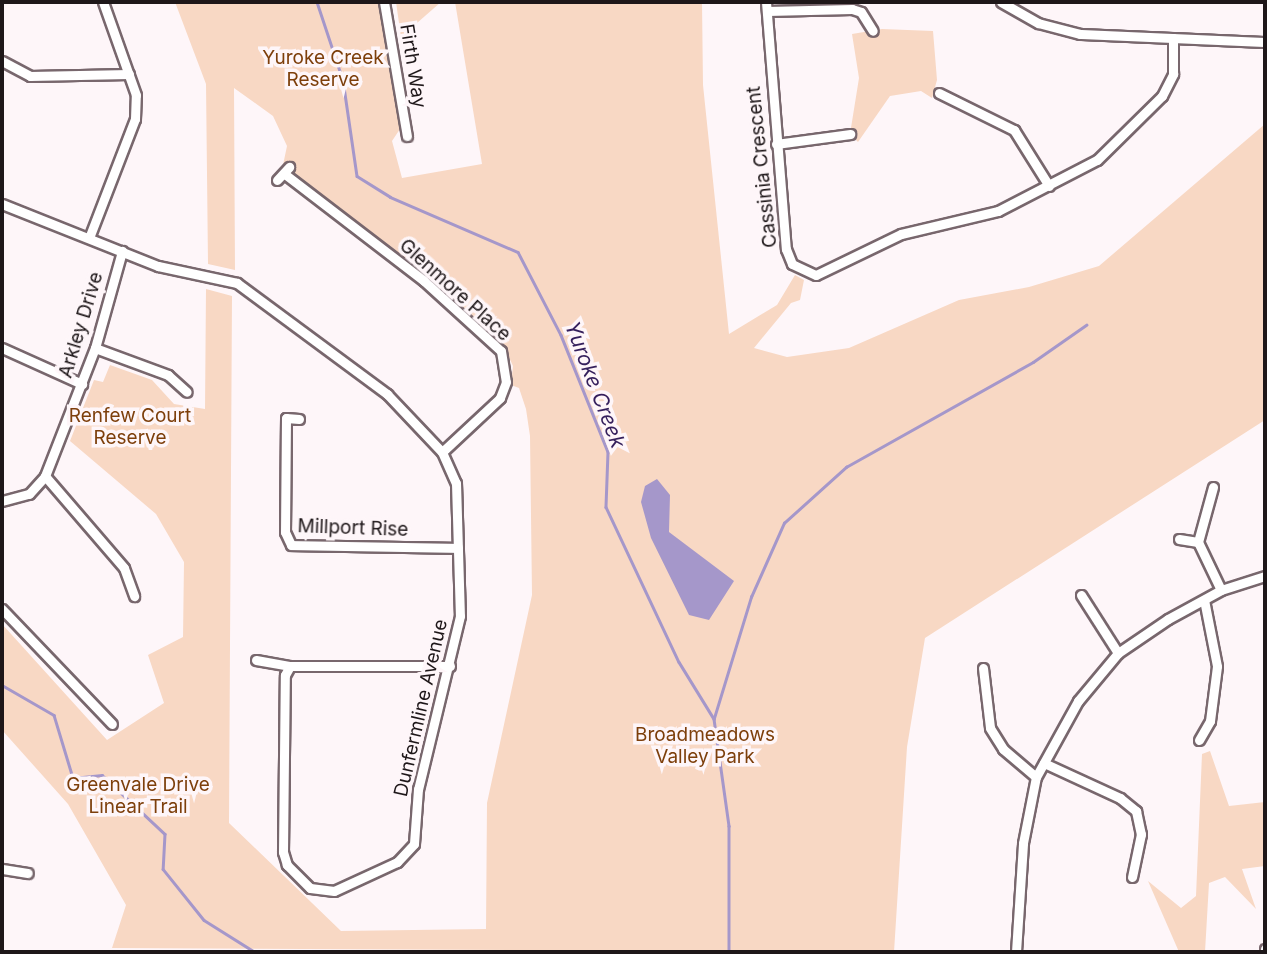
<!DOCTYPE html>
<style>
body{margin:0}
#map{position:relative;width:1267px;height:954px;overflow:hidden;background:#fef6f9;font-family:Inter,sans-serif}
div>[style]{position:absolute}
.green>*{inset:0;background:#f8d8c4}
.water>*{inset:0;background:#a597ca}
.stream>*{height:2.5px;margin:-1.25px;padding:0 1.25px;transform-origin:1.25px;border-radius:1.25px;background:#a597ca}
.roads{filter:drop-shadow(2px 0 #78676d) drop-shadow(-2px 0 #78676d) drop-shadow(0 2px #78676d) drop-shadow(0 -2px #78676d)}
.minor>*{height:9px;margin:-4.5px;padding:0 4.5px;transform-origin:4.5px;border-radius:4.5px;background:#fff}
span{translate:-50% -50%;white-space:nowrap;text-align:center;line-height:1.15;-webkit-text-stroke:7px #fef6f9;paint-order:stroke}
.park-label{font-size:19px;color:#7d3f0b}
.street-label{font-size:19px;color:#1e1719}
.water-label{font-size:21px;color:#351f5c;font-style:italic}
.frame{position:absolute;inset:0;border:4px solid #1e1719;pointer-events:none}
</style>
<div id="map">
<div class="green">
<div style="clip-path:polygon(175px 2px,380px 2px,400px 129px,392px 141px,402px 178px,482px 164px,455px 2px,702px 2px,703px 85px,729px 334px,777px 305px,795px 275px,804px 280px,800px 300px,791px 303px,754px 348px,787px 357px,849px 348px,959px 300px,1029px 287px,1099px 266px,1265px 124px,1265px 420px,925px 638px,907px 747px,894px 952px,112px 948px,126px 905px,68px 804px,2px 730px,2px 624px,107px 740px,164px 703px,148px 655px,183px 637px,184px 562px,156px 514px,70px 441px,94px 380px,103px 382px,110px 365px,152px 380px,174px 404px,205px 409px,206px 289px,232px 296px,229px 823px,341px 931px,486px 929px,487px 803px,532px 595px,530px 436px,526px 409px,519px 388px,511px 385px,513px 366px,507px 353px,432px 281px,283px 165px,287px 146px,273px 116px,234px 88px,235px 270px,208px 264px,206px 84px)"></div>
<div style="clip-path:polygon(396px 2px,441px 2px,401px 37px)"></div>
<div style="clip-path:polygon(882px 29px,933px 31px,937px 80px,932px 98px,921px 91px,890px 96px,858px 142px,850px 134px,859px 78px,852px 34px)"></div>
<div style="clip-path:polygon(1210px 751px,1229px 806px,1265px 802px,1265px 866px,1242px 869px,1256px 909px,1225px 877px,1209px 883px,1205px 952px,1179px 952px,1148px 881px,1181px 908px,1196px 896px,1202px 754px)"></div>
</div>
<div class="water">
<div style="clip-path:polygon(657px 479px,670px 495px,669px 532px,734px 581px,709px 620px,689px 615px,651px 538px,641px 502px,645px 486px)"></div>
</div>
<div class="stream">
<div style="left:317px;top:2px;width:82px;rotate:71.6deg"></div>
<div style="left:343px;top:80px;width:97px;rotate:81.7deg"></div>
<div style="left:357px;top:176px;width:39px;rotate:32deg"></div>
<div style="left:390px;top:197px;width:139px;rotate:23.3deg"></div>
<div style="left:518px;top:252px;width:93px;rotate:62.6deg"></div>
<div style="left:561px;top:335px;width:126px;rotate:68.1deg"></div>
<div style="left:608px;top:452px;width:55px;rotate:92.1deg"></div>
<div style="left:606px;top:507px;width:171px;rotate:64.8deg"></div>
<div style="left:679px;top:662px;width:67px;rotate:58.4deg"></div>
<div style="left:714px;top:719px;width:108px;rotate:82deg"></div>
<div style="left:729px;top:826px;width:126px;rotate:90deg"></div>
<div style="left:2px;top:685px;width:60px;rotate:30deg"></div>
<div style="left:54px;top:715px;width:66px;rotate:73.2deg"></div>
<div style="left:73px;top:778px;width:29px;rotate:-6deg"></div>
<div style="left:102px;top:775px;width:86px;rotate:43.1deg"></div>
<div style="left:165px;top:834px;width:35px;rotate:93deg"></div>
<div style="left:163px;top:869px;width:65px;rotate:51.2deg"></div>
<div style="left:204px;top:920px;width:60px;rotate:32.1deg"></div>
<div style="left:714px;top:718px;width:127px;rotate:-73deg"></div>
<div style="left:751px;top:597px;width:81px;rotate:-66deg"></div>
<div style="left:784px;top:523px;width:84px;rotate:-42.1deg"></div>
<div style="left:846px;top:467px;width:214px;rotate:-29.3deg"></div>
<div style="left:1033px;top:362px;width:65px;rotate:-34.9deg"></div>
</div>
<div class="roads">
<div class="minor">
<div style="left:384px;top:2px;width:136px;rotate:80.3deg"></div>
<div style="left:766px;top:2px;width:248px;rotate:85.4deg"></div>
<div style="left:786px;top:249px;width:16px;rotate:68deg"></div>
<div style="left:792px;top:264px;width:26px;rotate:25deg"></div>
<div style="left:816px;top:275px;width:94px;rotate:-25.8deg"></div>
<div style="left:901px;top:234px;width:100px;rotate:-13.3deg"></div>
<div style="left:998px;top:211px;width:111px;rotate:-27.3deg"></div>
<div style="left:1097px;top:160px;width:91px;rotate:-44.6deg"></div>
<div style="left:1162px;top:96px;width:25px;rotate:-63deg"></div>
<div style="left:1173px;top:74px;width:36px;rotate:-90deg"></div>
<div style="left:1001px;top:2px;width:43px;rotate:29.6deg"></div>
<div style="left:1038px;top:23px;width:43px;rotate:14.7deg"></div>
<div style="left:1080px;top:34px;width:185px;rotate:2.5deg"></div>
<div style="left:767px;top:11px;width:85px;rotate:-1.3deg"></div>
<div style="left:852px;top:9px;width:9px;rotate:18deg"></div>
<div style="left:861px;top:12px;width:22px;rotate:58deg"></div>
<div style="left:2px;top:61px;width:32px;rotate:28deg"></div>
<div style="left:30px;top:76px;width:99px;rotate:-1.2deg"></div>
<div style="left:939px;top:93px;width:84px;rotate:26.3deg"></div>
<div style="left:1014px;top:130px;width:66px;rotate:58deg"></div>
<div style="left:776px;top:144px;width:75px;rotate:-7.7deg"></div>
<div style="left:286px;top:175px;width:174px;rotate:37.5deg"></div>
<div style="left:424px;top:281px;width:104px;rotate:42.3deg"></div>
<div style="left:501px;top:351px;width:31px;rotate:81deg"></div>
<div style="left:506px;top:382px;width:17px;rotate:111deg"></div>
<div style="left:500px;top:398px;width:79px;rotate:137deg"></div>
<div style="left:277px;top:180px;width:18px;rotate:-47deg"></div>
<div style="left:2px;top:204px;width:168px;rotate:21.7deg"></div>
<div style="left:158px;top:266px;width:81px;rotate:12.1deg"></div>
<div style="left:237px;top:283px;width:187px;rotate:36.5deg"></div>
<div style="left:387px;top:394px;width:80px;rotate:46.5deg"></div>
<div style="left:442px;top:452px;width:34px;rotate:66deg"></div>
<div style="left:456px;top:483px;width:133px;rotate:88.3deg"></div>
<div style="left:460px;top:616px;width:178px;rotate:103.6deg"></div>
<div style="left:418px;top:789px;width:55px;rotate:94.2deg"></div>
<div style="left:414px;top:844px;width:25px;rotate:133deg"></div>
<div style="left:397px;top:862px;width:69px;rotate:155.3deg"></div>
<div style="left:334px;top:891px;width:24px;rotate:-173deg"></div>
<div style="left:310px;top:888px;width:33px;rotate:-135deg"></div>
<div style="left:287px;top:865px;width:14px;rotate:-107deg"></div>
<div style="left:283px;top:852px;width:177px;rotate:-89.4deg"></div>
<div style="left:285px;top:675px;width:10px;rotate:-61deg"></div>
<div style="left:89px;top:238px;width:128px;rotate:-68.9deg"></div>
<div style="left:135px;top:119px;width:24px;rotate:-88deg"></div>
<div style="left:136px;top:95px;width:99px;rotate:-109.5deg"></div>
<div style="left:2px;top:348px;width:88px;rotate:24.2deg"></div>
<div style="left:95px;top:348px;width:78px;rotate:20.3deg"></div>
<div style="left:168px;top:375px;width:25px;rotate:42deg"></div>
<div style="left:299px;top:419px;width:13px;rotate:-176deg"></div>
<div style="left:286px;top:418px;width:114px;rotate:90.5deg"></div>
<div style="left:285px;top:532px;width:14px;rotate:65deg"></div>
<div style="left:291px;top:545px;width:167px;rotate:1deg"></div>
<div style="left:45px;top:476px;width:121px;rotate:49.3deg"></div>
<div style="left:124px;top:568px;width:30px;rotate:70deg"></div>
<div style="left:2px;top:501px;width:28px;rotate:-15deg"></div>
<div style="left:29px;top:494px;width:24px;rotate:-48deg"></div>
<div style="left:45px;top:476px;width:137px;rotate:-68.7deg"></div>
<div style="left:95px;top:348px;width:101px;rotate:-74.4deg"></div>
<div style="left:1179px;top:539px;width:19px;rotate:9deg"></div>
<div style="left:1198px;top:542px;width:57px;rotate:-74.7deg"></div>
<div style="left:1198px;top:542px;width:53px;rotate:64.4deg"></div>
<div style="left:1081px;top:595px;width:69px;rotate:57.5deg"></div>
<div style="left:2px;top:609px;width:159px;rotate:46.3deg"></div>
<div style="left:256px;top:660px;width:35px;rotate:10deg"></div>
<div style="left:290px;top:666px;width:160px"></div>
<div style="left:983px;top:668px;width:60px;rotate:83.3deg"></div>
<div style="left:990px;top:728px;width:25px;rotate:58deg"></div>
<div style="left:1003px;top:749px;width:43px;rotate:40.3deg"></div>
<div style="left:1199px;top:740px;width:22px;rotate:-60deg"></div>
<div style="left:1210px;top:721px;width:55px;rotate:-82.7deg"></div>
<div style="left:1217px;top:666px;width:67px;rotate:-101.1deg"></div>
<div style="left:1044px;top:763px;width:84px;rotate:24.7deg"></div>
<div style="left:1120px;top:798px;width:21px;rotate:39deg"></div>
<div style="left:1136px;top:811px;width:24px;rotate:78deg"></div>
<div style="left:1141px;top:834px;width:44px;rotate:101.8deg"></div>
<div style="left:2px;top:869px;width:26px;rotate:9deg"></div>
<div style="left:1016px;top:952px;width:109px;rotate:-86.3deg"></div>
<div style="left:1023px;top:843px;width:67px;rotate:-78.9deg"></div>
<div style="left:1036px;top:777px;width:87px;rotate:-61.1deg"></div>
<div style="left:1078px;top:701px;width:62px;rotate:-50.2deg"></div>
<div style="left:1118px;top:653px;width:60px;rotate:-34.2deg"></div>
<div style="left:1168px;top:619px;width:60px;rotate:-28.7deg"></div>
<div style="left:1221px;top:590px;width:46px;rotate:-17.7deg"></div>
<div style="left:1265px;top:952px;width:3px;rotate:-90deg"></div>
</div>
</div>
<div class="park-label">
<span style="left:323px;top:69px">Yuroke Creek<br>Reserve</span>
<span style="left:130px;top:427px">Renfew Court<br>Reserve</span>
<span style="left:705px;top:746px">Broadmeadows<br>Valley Park</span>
<span style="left:138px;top:796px">Greenvale Drive<br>Linear Trail</span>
</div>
<div class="street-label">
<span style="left:413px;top:66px;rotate:81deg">Firth Way</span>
<span style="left:762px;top:167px;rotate:-96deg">Cassinia Crescent</span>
<span style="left:455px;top:290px;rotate:42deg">Glenmore Place</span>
<span style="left:81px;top:325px;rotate:-73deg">Arkley Drive</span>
<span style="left:353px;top:528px;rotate:2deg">Millport Rise</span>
<span style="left:421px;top:708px;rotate:-77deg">Dunfermline Avenue</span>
</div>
<div class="water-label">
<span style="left:595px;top:385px;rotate:69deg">Yuroke Creek</span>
</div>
<div class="frame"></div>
</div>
